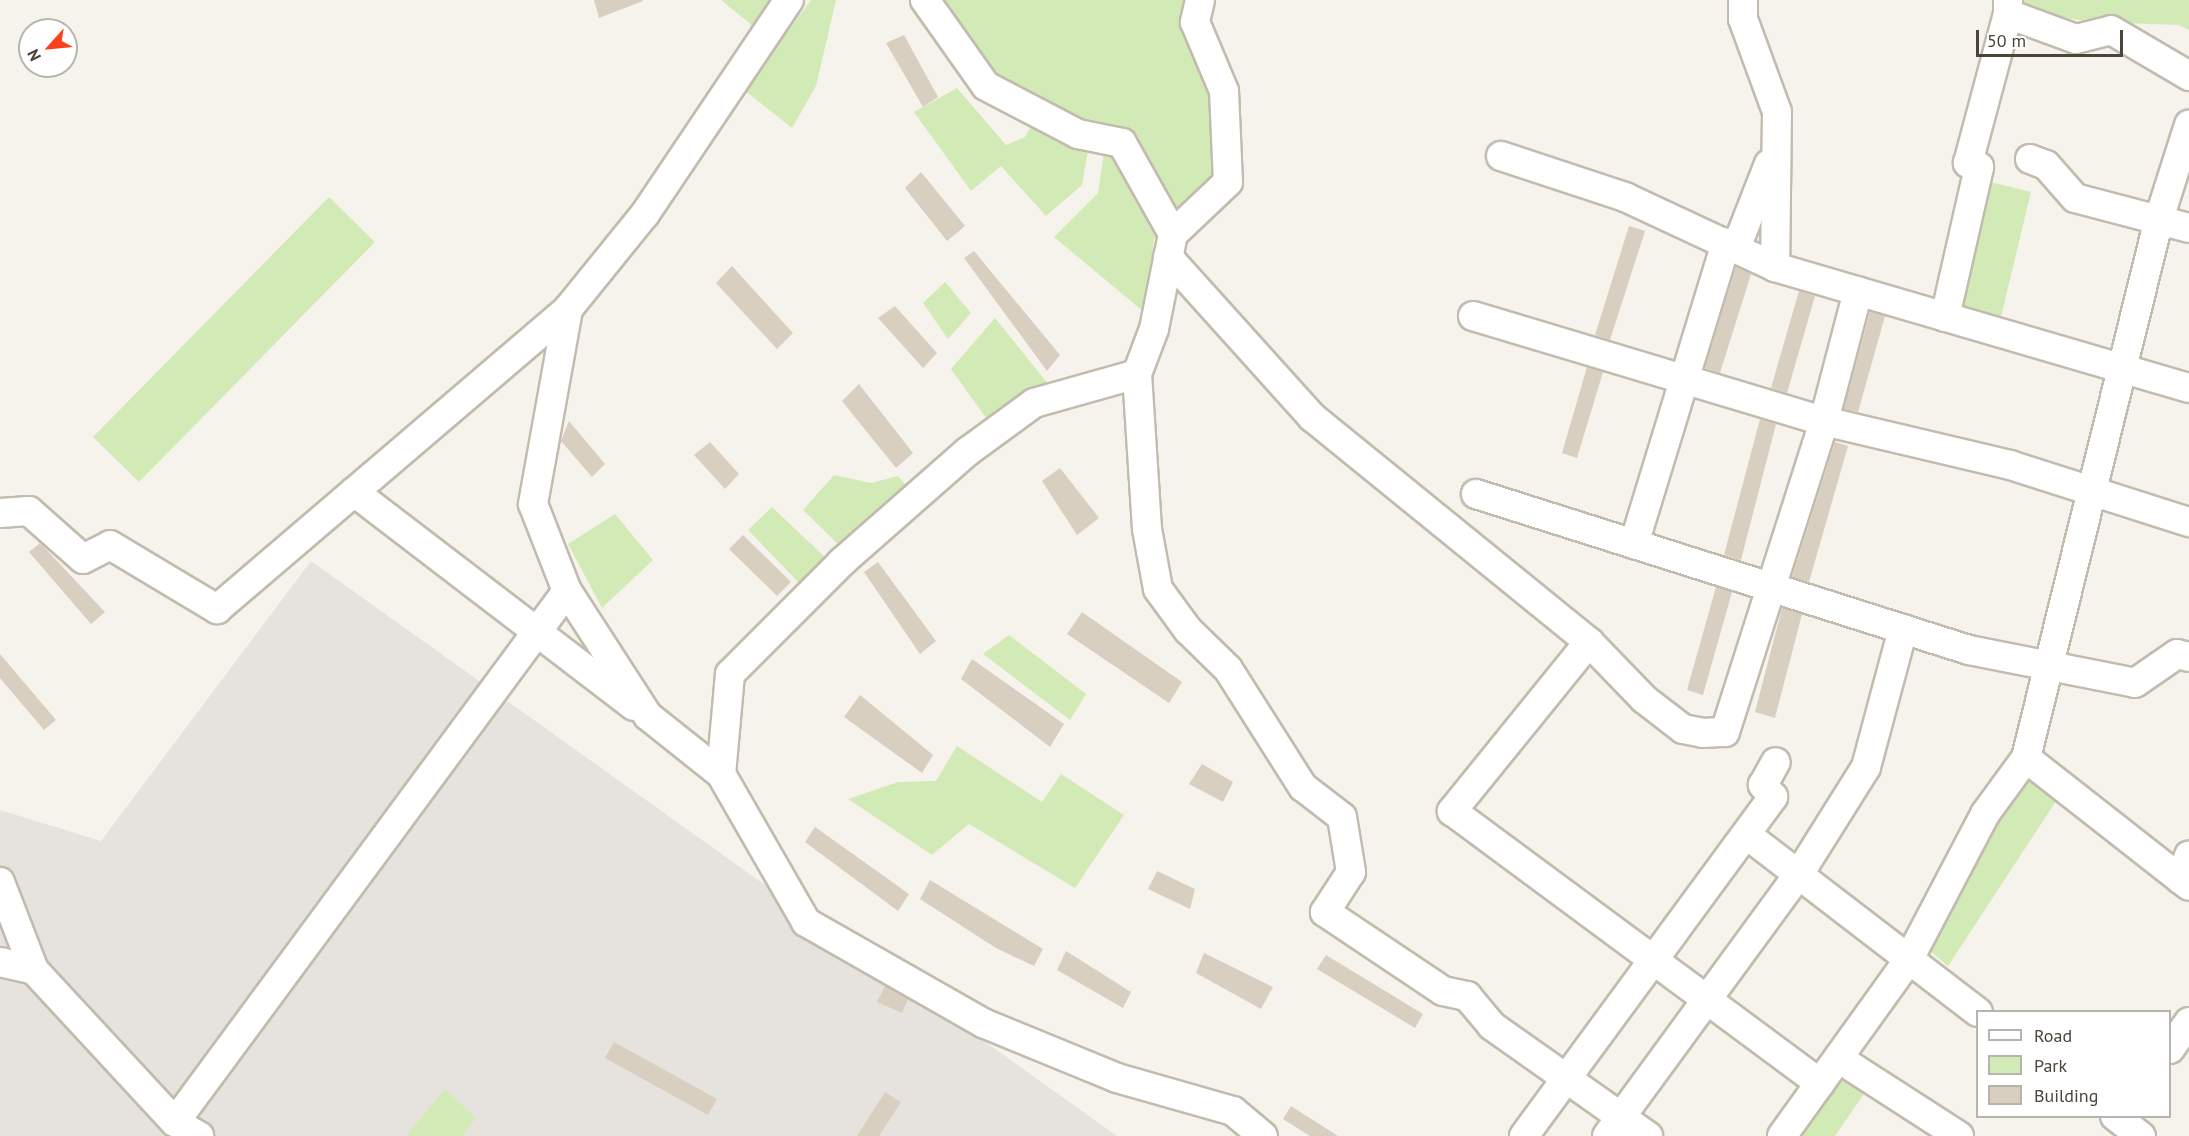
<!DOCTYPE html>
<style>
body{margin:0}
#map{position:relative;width:2189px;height:1136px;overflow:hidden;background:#f6f3ec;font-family:"PT Sans",sans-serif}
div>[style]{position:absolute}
.industrial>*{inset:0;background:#e6e2dd}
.green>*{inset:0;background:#d2eab5}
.building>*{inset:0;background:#d8cfc1}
.roads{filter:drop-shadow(2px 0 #c2bbae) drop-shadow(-2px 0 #c2bbae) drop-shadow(0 2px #c2bbae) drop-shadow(0 -2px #c2bbae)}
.minor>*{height:28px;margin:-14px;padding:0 14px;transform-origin:14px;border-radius:14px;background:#fff}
span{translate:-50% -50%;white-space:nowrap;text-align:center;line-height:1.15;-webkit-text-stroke:4.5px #fff;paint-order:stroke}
.legend{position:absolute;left:1976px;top:1010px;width:195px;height:108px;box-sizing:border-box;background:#fff;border:2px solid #b7b4b0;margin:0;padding:8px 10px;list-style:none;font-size:18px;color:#4b4439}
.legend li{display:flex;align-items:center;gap:12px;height:30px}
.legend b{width:30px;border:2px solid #b7b4b0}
.north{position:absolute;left:18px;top:18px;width:60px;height:60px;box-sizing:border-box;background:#fff;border:2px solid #b7b4b0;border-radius:50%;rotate:243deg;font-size:16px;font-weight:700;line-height:24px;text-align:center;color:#4b4439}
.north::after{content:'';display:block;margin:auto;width:21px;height:27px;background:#fc3f1d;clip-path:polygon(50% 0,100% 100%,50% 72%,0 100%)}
.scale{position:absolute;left:1976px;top:30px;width:147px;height:27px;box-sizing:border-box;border:3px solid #4b4439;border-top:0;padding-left:8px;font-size:18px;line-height:21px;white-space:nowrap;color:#4b4439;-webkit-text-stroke:4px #fff;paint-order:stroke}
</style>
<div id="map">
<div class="industrial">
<div style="clip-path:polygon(311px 561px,1117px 1136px,0 1136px,0 810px,101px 841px)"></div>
</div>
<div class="green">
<div style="clip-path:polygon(721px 0,771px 0,753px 26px)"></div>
<div style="clip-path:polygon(811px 0,836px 0,816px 86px,792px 128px,744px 90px)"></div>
<div style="clip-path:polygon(930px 0,1190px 0,1210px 89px,1214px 175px,1154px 239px,1144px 312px,1054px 237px,1098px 193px,1107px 131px,994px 74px)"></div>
<div style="clip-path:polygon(2023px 0,2189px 0,2189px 30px,2179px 25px,2093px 22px,2025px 12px)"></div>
<div style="clip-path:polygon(957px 88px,1006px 145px,1025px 137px,1034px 121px,1089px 145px,1082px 185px,1046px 216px,1001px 166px,971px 191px,914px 112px)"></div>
<div style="clip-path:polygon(1990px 182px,2031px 192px,2000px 321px,1959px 311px)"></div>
<div style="clip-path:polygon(329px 197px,375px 242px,139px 482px,93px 437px)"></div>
<div style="clip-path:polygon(945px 282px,971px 313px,948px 339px,923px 303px)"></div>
<div style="clip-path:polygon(995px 318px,1049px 385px,989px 422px,951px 369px)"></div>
<div style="clip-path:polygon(834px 475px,871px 483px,898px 476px,910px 490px,843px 549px,803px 510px)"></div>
<div style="clip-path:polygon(772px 507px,829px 561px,804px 588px,748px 530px)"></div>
<div style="clip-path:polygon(615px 514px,653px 560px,602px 608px,568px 544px)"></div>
<div style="clip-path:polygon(1009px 635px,1086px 694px,1070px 720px,983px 654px)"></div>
<div style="clip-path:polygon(957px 746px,1042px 802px,1061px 774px,1124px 815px,1075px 888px,969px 824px,932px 855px,848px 799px,898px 782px,936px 781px)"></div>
<div style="clip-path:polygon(2033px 777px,2058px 798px,1948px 966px,1928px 949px,2000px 820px)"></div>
<div style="clip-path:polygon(1838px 1076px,1870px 1085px,1835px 1136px,1793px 1136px)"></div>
<div style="clip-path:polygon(445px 1089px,476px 1118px,462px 1136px,406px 1136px)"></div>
</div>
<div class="building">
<div style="clip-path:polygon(594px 0,643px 0,643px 1px,599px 18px)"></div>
<div style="clip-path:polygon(904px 35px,938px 97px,923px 107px,886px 43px)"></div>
<div style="clip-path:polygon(921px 172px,965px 226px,947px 241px,905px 188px)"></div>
<div style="clip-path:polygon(1629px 226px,1645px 231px,1610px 340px,1595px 335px)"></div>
<div style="clip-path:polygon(974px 251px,1060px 355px,1047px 371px,964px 258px)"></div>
<div style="clip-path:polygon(732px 266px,793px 333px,777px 349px,716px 283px)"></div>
<div style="clip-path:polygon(1736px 267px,1751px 274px,1720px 373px,1705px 368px)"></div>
<div style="clip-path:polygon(1799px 291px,1815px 296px,1787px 393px,1771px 388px)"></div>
<div style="clip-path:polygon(895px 306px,937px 353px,923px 368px,878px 318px)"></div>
<div style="clip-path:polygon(1870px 312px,1885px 316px,1858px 412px,1844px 409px)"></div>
<div style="clip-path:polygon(1587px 367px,1603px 372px,1577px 458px,1562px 453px)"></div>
<div style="clip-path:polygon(859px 384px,913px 453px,896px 468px,842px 401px)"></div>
<div style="clip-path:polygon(1760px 419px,1776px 424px,1741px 560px,1724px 555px)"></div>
<div style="clip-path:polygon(569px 421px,605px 464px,592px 477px,561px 441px)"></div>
<div style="clip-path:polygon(710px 442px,739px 474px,725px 489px,694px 455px)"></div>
<div style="clip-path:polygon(1835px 442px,1848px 446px,1809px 582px,1792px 577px)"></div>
<div style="clip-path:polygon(1060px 468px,1099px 518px,1077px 535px,1042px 481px)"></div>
<div style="clip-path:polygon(743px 535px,791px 582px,777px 596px,729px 549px)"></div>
<div style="clip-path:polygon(40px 543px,105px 612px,91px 624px,29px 552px)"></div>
<div style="clip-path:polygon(878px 562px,936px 641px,920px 654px,864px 572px)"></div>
<div style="clip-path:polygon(1716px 587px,1732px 592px,1703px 695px,1687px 690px)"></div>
<div style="clip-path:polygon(1782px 608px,1802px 614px,1775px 718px,1755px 712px)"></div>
<div style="clip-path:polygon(1082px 612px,1182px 682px,1169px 703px,1067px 634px)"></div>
<div style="clip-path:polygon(0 654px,56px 720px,44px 730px,0 678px)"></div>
<div style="clip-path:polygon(972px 659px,1064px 724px,1050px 747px,961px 679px)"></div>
<div style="clip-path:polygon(860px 695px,933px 755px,922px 773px,844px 717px)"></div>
<div style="clip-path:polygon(1202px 764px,1233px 782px,1223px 802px,1189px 784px)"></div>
<div style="clip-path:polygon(815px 827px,909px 894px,898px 911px,805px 842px)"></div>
<div style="clip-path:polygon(1157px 871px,1195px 889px,1190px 909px,1148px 889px)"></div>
<div style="clip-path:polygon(930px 880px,1043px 949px,1034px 966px,996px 948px,920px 899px)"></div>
<div style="clip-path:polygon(1066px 951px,1131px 992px,1123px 1008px,1057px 970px)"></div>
<div style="clip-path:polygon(1204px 953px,1273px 987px,1261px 1009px,1196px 973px)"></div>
<div style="clip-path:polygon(1326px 955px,1423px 1014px,1415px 1028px,1317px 969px)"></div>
<div style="clip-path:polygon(885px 986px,908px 999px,902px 1013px,877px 1002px)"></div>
<div style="clip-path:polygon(614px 1042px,717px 1099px,708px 1115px,605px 1058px)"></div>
<div style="clip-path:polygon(885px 1092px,901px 1102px,879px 1136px,857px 1136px)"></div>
<div style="clip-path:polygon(1291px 1106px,1338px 1136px,1310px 1136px,1283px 1119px)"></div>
</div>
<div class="roads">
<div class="minor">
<div style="left:925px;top:0;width:105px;rotate:54.7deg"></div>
<div style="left:986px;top:86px;width:104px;rotate:27.6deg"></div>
<div style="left:1078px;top:134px;width:45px;rotate:11.6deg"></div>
<div style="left:1122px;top:143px;width:104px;rotate:60.7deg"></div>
<div style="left:1200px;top:0;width:23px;rotate:103deg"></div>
<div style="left:1195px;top:22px;width:75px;rotate:67.2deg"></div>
<div style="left:1224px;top:91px;width:91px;rotate:87.5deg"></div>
<div style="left:1228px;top:182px;width:76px;rotate:136.6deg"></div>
<div style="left:1173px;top:234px;width:97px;rotate:101.3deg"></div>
<div style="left:1154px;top:329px;width:48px;rotate:110.7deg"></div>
<div style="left:1137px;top:374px;width:155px;rotate:86.3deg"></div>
<div style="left:1147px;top:529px;width:61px;rotate:79.6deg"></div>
<div style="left:1158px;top:589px;width:51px;rotate:53.8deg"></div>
<div style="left:1188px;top:630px;width:56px;rotate:44.3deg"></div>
<div style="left:1228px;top:669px;width:140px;rotate:57.6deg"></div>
<div style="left:1303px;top:787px;width:49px;rotate:37.6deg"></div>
<div style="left:1342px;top:817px;width:56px;rotate:80.7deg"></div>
<div style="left:1351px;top:872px;width:48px;rotate:123deg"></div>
<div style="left:1325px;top:912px;width:142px;rotate:33.8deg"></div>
<div style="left:1443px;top:991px;width:25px;rotate:12deg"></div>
<div style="left:1467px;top:996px;width:39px;rotate:50deg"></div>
<div style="left:1492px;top:1026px;width:191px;rotate:35.2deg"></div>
<div style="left:1743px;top:0;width:19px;rotate:90deg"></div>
<div style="left:1743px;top:19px;width:99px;rotate:69.9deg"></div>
<div style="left:1777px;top:112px;width:155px;rotate:90.7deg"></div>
<div style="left:2008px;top:0;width:14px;rotate:90deg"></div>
<div style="left:2008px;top:14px;width:72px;rotate:20.2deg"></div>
<div style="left:2076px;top:39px;width:36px;rotate:-14deg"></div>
<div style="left:2111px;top:30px;width:91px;rotate:30.5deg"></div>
<div style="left:1501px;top:156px;width:131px;rotate:18.3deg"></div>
<div style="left:1625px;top:197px;width:166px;rotate:25deg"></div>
<div style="left:1775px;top:267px;width:431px;rotate:16.3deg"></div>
<div style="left:2030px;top:159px;width:17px;rotate:21deg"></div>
<div style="left:2046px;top:165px;width:44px;rotate:48.7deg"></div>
<div style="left:2075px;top:198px;width:118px;rotate:14.7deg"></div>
<div style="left:1736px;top:248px;width:90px;rotate:-68.6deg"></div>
<div style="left:1168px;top:257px;width:215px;rotate:48deg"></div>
<div style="left:1312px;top:417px;width:357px;rotate:39.1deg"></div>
<div style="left:1589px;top:642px;width:79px;rotate:46deg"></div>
<div style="left:1644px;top:699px;width:49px;rotate:37.6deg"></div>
<div style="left:1683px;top:729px;width:20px;rotate:11deg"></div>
<div style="left:1703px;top:733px;width:22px;rotate:-3deg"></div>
<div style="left:1725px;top:732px;width:326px;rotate:-72.3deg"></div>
<div style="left:1824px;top:421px;width:134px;rotate:-75.3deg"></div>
<div style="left:1473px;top:316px;width:366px;rotate:16.7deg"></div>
<div style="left:1824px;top:421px;width:191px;rotate:13.3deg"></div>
<div style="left:2010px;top:465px;width:188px;rotate:17.7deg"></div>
<div style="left:1945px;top:317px;width:154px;rotate:-77.2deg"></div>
<div style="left:1979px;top:167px;width:12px;rotate:-160deg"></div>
<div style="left:1968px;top:163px;width:154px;rotate:-75deg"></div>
<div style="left:1137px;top:374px;width:107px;rotate:164.3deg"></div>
<div style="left:1034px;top:403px;width:83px;rotate:143.8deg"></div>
<div style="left:967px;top:452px;width:167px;rotate:138.7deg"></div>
<div style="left:842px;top:562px;width:158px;rotate:135deg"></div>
<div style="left:730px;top:674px;width:100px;rotate:95.1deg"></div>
<div style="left:721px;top:774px;width:171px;rotate:60.1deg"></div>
<div style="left:806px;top:922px;width:204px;rotate:29.7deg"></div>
<div style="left:983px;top:1023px;width:145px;rotate:22.3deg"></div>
<div style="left:1117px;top:1078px;width:121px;rotate:15.9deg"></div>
<div style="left:1233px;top:1111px;width:39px;rotate:40deg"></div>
<div style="left:354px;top:492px;width:352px;rotate:37.4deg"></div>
<div style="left:1476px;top:494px;width:517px;rotate:17.56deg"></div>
<div style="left:1969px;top:650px;width:169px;rotate:11.2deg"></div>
<div style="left:2135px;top:683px;width:51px;rotate:-34.6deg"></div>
<div style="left:2177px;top:654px;width:12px;rotate:14deg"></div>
<div style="left:0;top:513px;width:29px;rotate:-4deg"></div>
<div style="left:29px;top:511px;width:72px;rotate:41.6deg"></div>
<div style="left:83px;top:559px;width:30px;rotate:-27deg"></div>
<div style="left:110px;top:545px;width:125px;rotate:30.9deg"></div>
<div style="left:217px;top:609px;width:462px;rotate:-40.5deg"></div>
<div style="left:1634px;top:544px;width:315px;rotate:-73deg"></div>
<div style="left:1589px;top:642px;width:218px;rotate:129deg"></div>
<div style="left:1452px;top:811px;width:458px;rotate:36.5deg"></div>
<div style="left:2026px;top:758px;width:207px;rotate:38.1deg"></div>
<div style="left:721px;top:774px;width:93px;rotate:-141.5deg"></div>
<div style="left:648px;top:716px;width:149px;rotate:-122.9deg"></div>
<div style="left:567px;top:591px;width:93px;rotate:-111.3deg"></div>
<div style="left:533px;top:504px;width:198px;rotate:-79.8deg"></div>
<div style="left:568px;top:309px;width:122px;rotate:-51deg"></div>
<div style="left:645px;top:214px;width:258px;rotate:-56.1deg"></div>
<div style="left:1747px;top:835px;width:291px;rotate:37.5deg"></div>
<div style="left:2180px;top:879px;width:25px;rotate:-69deg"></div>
<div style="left:0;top:882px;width:94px;rotate:68.9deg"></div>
<div style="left:34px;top:970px;width:207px;rotate:47.2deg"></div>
<div style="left:175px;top:1122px;width:660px;rotate:-53.56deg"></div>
<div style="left:0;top:962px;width:35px;rotate:13deg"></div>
<div style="left:2170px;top:1049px;width:33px;rotate:-55deg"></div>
<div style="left:1838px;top:1058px;width:144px;rotate:32.8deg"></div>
<div style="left:2115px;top:1116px;width:33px;rotate:38deg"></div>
<div style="left:175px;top:1122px;width:28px;rotate:30deg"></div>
<div style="left:1524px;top:1136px;width:421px;rotate:-53.7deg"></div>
<div style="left:1773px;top:797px;width:16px;rotate:-130deg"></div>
<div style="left:1763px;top:785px;width:26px;rotate:-61deg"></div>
<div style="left:1607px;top:1136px;width:325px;rotate:-53.8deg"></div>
<div style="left:1799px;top:874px;width:126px;rotate:-57.9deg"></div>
<div style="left:1866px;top:767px;width:143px;rotate:-75deg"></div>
<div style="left:1782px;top:1136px;width:218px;rotate:-54.3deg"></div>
<div style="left:1909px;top:959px;width:164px;rotate:-62.3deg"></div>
<div style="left:1985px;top:814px;width:69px;rotate:-53.8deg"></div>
<div style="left:2026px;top:758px;width:555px;rotate:-76.14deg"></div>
<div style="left:2159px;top:219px;width:99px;rotate:-72.3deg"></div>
</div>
</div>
<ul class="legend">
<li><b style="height:8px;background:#fff"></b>Road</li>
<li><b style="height:16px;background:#d2eab5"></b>Park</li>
<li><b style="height:16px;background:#d8cfc1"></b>Building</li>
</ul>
<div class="north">N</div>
<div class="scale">50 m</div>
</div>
